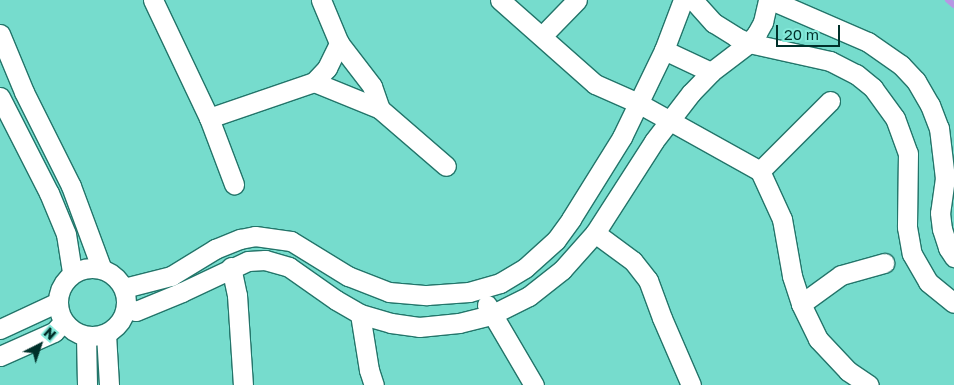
<!DOCTYPE html>
<style>
body{margin:0}
#map{position:relative;width:954px;height:385px;overflow:hidden;background:#76dccd;font-family:"Golos Text",sans-serif}
div>[style]{position:absolute}
.stream>*{height:6px;margin:-3px;padding:0 3px;transform-origin:3px;border-radius:3px;background:#b797e4}
.roads{filter:drop-shadow(1px 0 #23756a) drop-shadow(-1px 0 #23756a) drop-shadow(0 1px #23756a) drop-shadow(0 -1px #23756a)}
.street>*{height:19px;margin:-9.5px;padding:0 9.5px;transform-origin:9.5px;border-radius:9.5px;background:#fff}
.street>.ring{margin:-9.5px;padding:0;box-sizing:content-box;background:none;border:19px solid #fff;border-radius:50%}
span{translate:-50% -50%;white-space:nowrap;text-align:center;line-height:1.15;-webkit-text-stroke:4px #84eada;paint-order:stroke}
.north{position:absolute;left:15px;top:320px;width:50px;height:50px;-webkit-text-stroke:4px #84eada;paint-order:stroke;rotate:41deg;font-size:14px;font-weight:700;line-height:20px;text-align:center;color:#00302a}
.north::after{content:'';display:block;margin:auto;width:18px;height:22px;background:#00302a;clip-path:polygon(50% 0,100% 100%,50% 72%,0 100%)}
.scale{position:absolute;left:776px;top:25px;width:64px;height:22px;box-sizing:border-box;border:2px solid #00302a;border-top:0;padding-left:6px;font-size:15px;line-height:18px;white-space:nowrap;color:#00302a;-webkit-text-stroke:4px #84eada;paint-order:stroke}
</style>
<div id="map">
<div class="stream">
<div style="left:948px;top:0;width:8px;rotate:40deg"></div>
</div>
<div class="roads">
<div class="street">
<div style="left:153px;top:0;width:131px;rotate:64.6deg"></div>
<div style="left:209px;top:118px;width:71px;rotate:69.3deg"></div>
<div style="left:321px;top:0;width:47px;rotate:67.3deg"></div>
<div style="left:339px;top:43px;width:54px;rotate:52.5deg"></div>
<div style="left:372px;top:86px;width:24px;rotate:71deg"></div>
<div style="left:380px;top:109px;width:87px;rotate:40.8deg"></div>
<div style="left:500px;top:0;width:127px;rotate:41.5deg"></div>
<div style="left:595px;top:84px;width:47px;rotate:23.8deg"></div>
<div style="left:638px;top:103px;width:140px;rotate:29.1deg"></div>
<div style="left:760px;top:171px;width:53px;rotate:65.4deg"></div>
<div style="left:782px;top:219px;width:58px;rotate:80deg"></div>
<div style="left:792px;top:276px;width:29px;rotate:72deg"></div>
<div style="left:801px;top:304px;width:39px;rotate:64deg"></div>
<div style="left:818px;top:339px;width:44px;rotate:46.8deg"></div>
<div style="left:848px;top:371px;width:25px;rotate:34deg"></div>
<div style="left:693px;top:0;width:31px;rotate:48deg"></div>
<div style="left:714px;top:23px;width:26px;rotate:32deg"></div>
<div style="left:736px;top:37px;width:14px;rotate:25deg"></div>
<div style="left:749px;top:43px;width:83px;rotate:12.5deg"></div>
<div style="left:830px;top:61px;width:29px;rotate:27deg"></div>
<div style="left:856px;top:74px;width:22px;rotate:39deg"></div>
<div style="left:873px;top:88px;width:37px;rotate:54deg"></div>
<div style="left:895px;top:118px;width:37px;rotate:70deg"></div>
<div style="left:908px;top:153px;width:74px;rotate:90.8deg"></div>
<div style="left:907px;top:227px;width:27px;rotate:80deg"></div>
<div style="left:912px;top:254px;width:32px;rotate:60deg"></div>
<div style="left:928px;top:282px;width:33px;rotate:39deg"></div>
<div style="left:771px;top:0;width:106px;rotate:23.4deg"></div>
<div style="left:868px;top:42px;width:40px;rotate:34.9deg"></div>
<div style="left:901px;top:65px;width:22px;rotate:47deg"></div>
<div style="left:916px;top:81px;width:28px;rotate:60deg"></div>
<div style="left:930px;top:105px;width:25px;rotate:69deg"></div>
<div style="left:939px;top:128px;width:50px;rotate:83.2deg"></div>
<div style="left:945px;top:178px;width:35px;rotate:98deg"></div>
<div style="left:940px;top:213px;width:16px;rotate:83deg"></div>
<div style="left:942px;top:229px;width:20px;rotate:72deg"></div>
<div style="left:948px;top:248px;width:11px;rotate:56deg"></div>
<div style="left:0;top:34px;width:63px;rotate:67.5deg"></div>
<div style="left:24px;top:92px;width:105px;rotate:63.4deg"></div>
<div style="left:71px;top:186px;width:86px;rotate:69.7deg"></div>
<div style="left:542px;top:36px;width:50px;rotate:-45.8deg"></div>
<div style="left:664px;top:50px;width:52px;rotate:25.1deg"></div>
<div style="left:314px;top:82px;width:71px;rotate:22.2deg"></div>
<div style="left:0;top:97px;width:108px;rotate:63deg"></div>
<div style="left:49px;top:193px;width:44px;rotate:67.5deg"></div>
<div style="left:66px;top:234px;width:38px;rotate:81deg"></div>
<div style="left:209px;top:118px;width:111px;rotate:-18.9deg"></div>
<div style="left:314px;top:82px;width:19px;rotate:-47deg"></div>
<div style="left:327px;top:68px;width:28px;rotate:-64deg"></div>
<div style="left:760px;top:171px;width:99px;rotate:-45deg"></div>
<div style="left:595px;top:233px;width:47px;rotate:36.4deg"></div>
<div style="left:633px;top:261px;width:24px;rotate:52deg"></div>
<div style="left:648px;top:280px;width:40px;rotate:69.8deg"></div>
<div style="left:662px;top:318px;width:73px;rotate:66.6deg"></div>
<div style="left:231px;top:267px;width:29px;rotate:78deg"></div>
<div style="left:237px;top:295px;width:90px;rotate:86.2deg"></div>
<div class="ring" style="left:58px;top:268px;width:49px;height:49px"></div>
<div style="left:124px;top:288px;width:49px;rotate:-14.3deg"></div>
<div style="left:171px;top:276px;width:52px;rotate:-31.5deg"></div>
<div style="left:215px;top:249px;width:27px;rotate:-22deg"></div>
<div style="left:240px;top:239px;width:15px;rotate:-11deg"></div>
<div style="left:255px;top:236px;width:36px;rotate:8deg"></div>
<div style="left:291px;top:241px;width:67px;rotate:31.6deg"></div>
<div style="left:348px;top:276px;width:44px;rotate:21.3deg"></div>
<div style="left:389px;top:292px;width:38px;rotate:5deg"></div>
<div style="left:427px;top:295px;width:42px;rotate:-4.1deg"></div>
<div style="left:469px;top:292px;width:32px;rotate:-16deg"></div>
<div style="left:500px;top:283px;width:29px;rotate:-31deg"></div>
<div style="left:525px;top:268px;width:42px;rotate:-42.1deg"></div>
<div style="left:556px;top:240px;width:26px;rotate:-54deg"></div>
<div style="left:571px;top:219px;width:97px;rotate:-58.1deg"></div>
<div style="left:622px;top:137px;width:97px;rotate:-64.2deg"></div>
<div style="left:664px;top:50px;width:53px;rotate:-69.2deg"></div>
<div style="left:801px;top:304px;width:49px;rotate:-35.9deg"></div>
<div style="left:841px;top:275px;width:45px;rotate:-15.6deg"></div>
<div style="left:487px;top:305px;width:93px;rotate:59.6deg"></div>
<div style="left:126px;top:308px;width:10px;rotate:17deg"></div>
<div style="left:136px;top:311px;width:50px;rotate:-22.4deg"></div>
<div style="left:182px;top:292px;width:73px;rotate:-25.2deg"></div>
<div style="left:248px;top:261px;width:17px;rotate:-3deg"></div>
<div style="left:265px;top:260px;width:25px;rotate:16deg"></div>
<div style="left:289px;top:267px;width:57px;rotate:35.1deg"></div>
<div style="left:336px;top:300px;width:28px;rotate:30deg"></div>
<div style="left:360px;top:314px;width:32px;rotate:16deg"></div>
<div style="left:391px;top:323px;width:28px;rotate:8deg"></div>
<div style="left:419px;top:327px;width:40px;rotate:-5.7deg"></div>
<div style="left:459px;top:323px;width:33px;rotate:-14deg"></div>
<div style="left:491px;top:315px;width:42px;rotate:-26.6deg"></div>
<div style="left:529px;top:296px;width:42px;rotate:-38.2deg"></div>
<div style="left:562px;top:270px;width:50px;rotate:-48.3deg"></div>
<div style="left:595px;top:233px;width:109px;rotate:-57.3deg"></div>
<div style="left:654px;top:141px;width:61px;rotate:-52.4deg"></div>
<div style="left:691px;top:93px;width:29px;rotate:-46deg"></div>
<div style="left:711px;top:72px;width:48px;rotate:-37.3deg"></div>
<div style="left:749px;top:43px;width:13px;rotate:-51deg"></div>
<div style="left:757px;top:33px;width:13px;rotate:-61deg"></div>
<div style="left:763px;top:22px;width:23px;rotate:-77deg"></div>
<div style="left:360px;top:314px;width:57px;rotate:80.9deg"></div>
<div style="left:369px;top:370px;width:16px;rotate:72deg"></div>
<div style="left:0;top:329px;width:62px;rotate:-24.9deg"></div>
<div style="left:106px;top:334px;width:51px;rotate:86.6deg"></div>
<div style="left:86px;top:336px;width:49px;rotate:88.8deg"></div>
<div style="left:0;top:356px;width:59px;rotate:-24deg"></div>
<div style="left:54px;top:332px;width:13px;rotate:-48deg"></div>
</div>
</div>
<div class="north">N</div>
<div class="scale">20 m</div>
</div>
